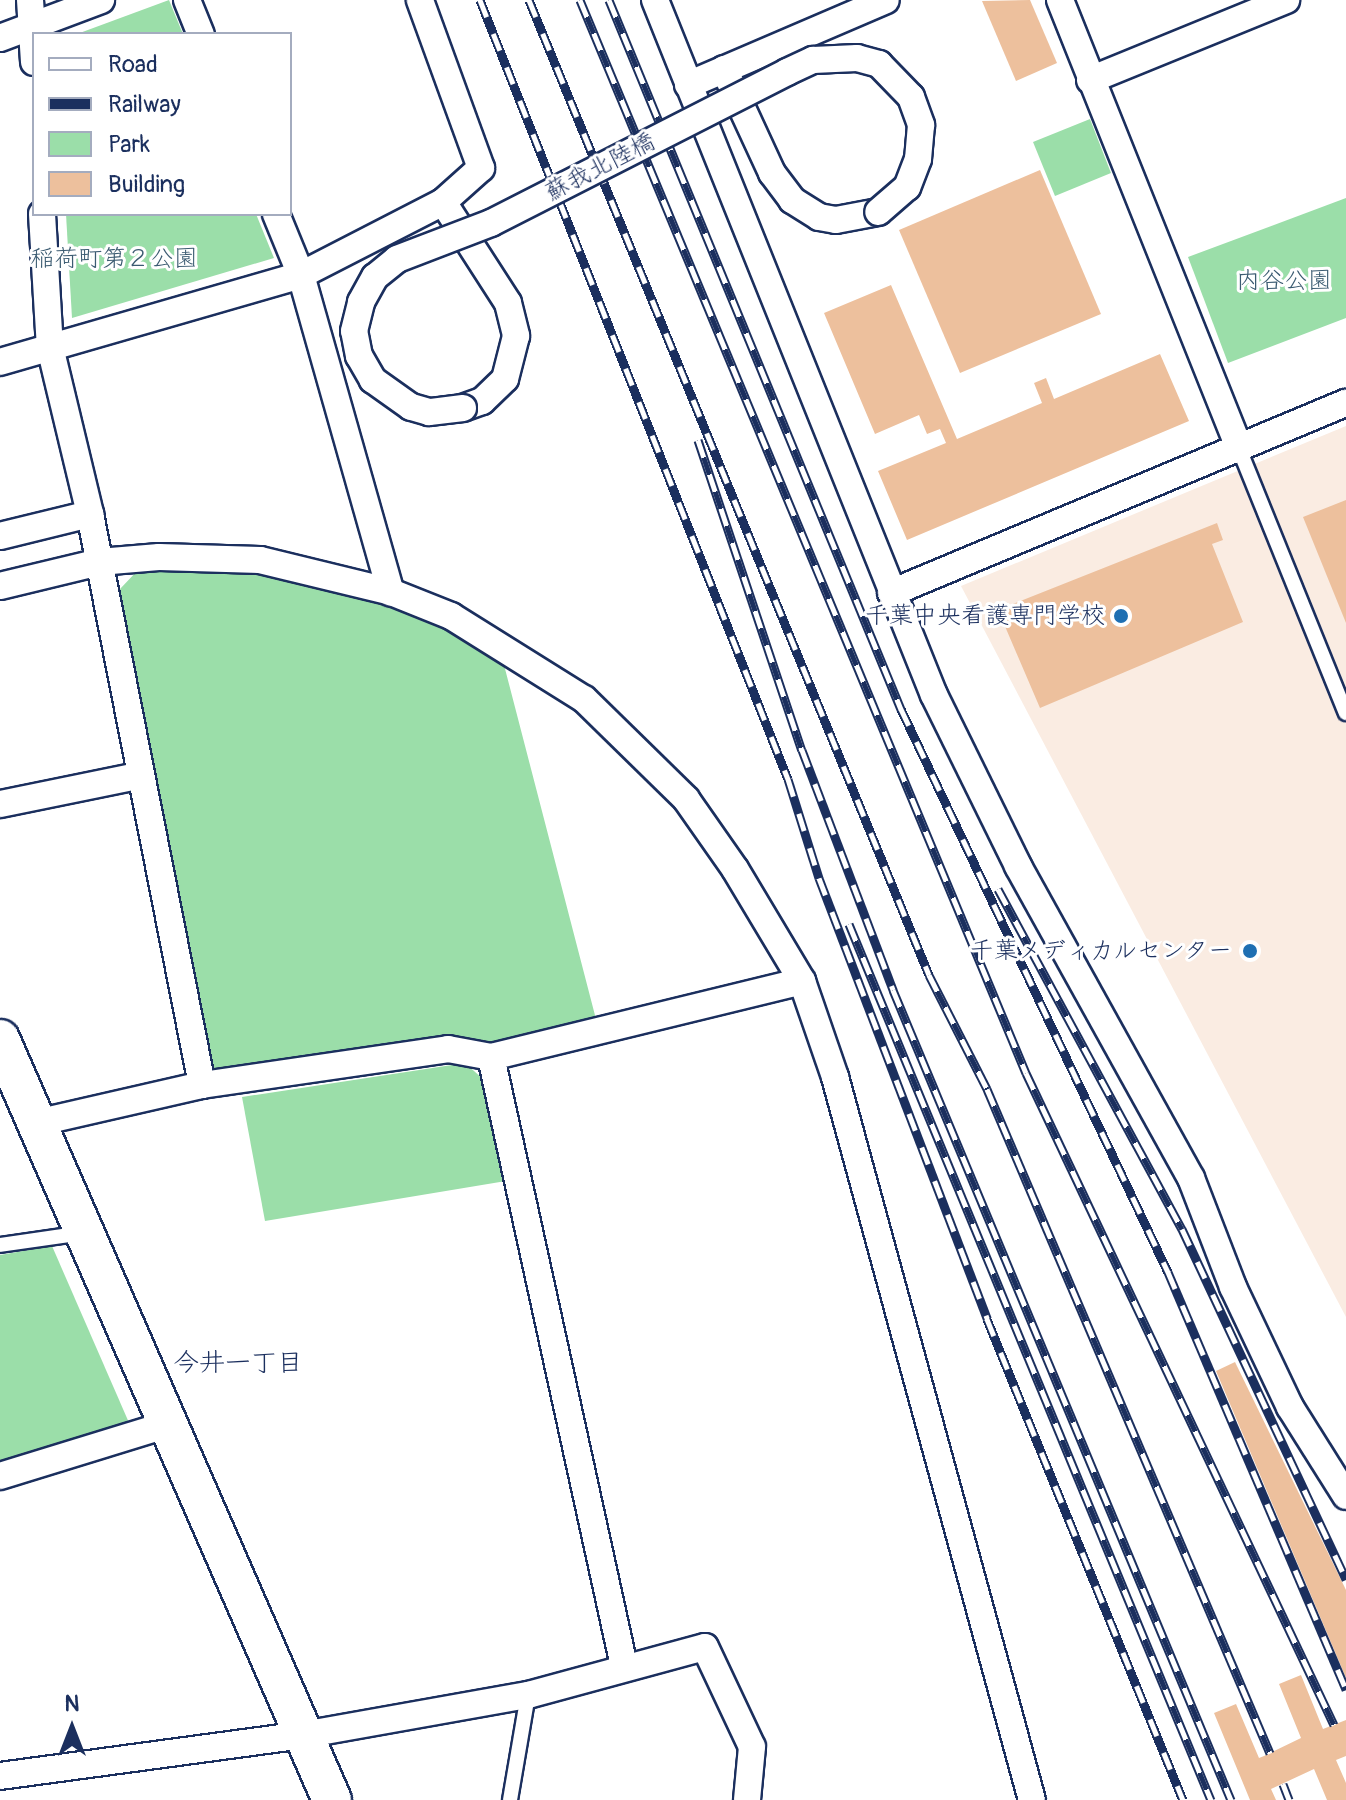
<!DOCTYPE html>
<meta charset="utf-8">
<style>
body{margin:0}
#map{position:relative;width:1346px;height:1800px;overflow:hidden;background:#fff;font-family:Pangolin,"Klee One",sans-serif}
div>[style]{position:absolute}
.built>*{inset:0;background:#faece2}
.green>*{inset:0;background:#9bdea9}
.building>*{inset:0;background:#edc09d}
.roads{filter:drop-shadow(2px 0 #1b2f5e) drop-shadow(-2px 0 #1b2f5e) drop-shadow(0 2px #1b2f5e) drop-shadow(0 -2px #1b2f5e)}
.lane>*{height:14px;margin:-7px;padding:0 7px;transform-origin:7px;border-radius:7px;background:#fff}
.street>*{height:26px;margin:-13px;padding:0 13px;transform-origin:13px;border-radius:13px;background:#fff}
.secondary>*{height:38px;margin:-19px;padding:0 19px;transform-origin:19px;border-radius:19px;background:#fff}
.rail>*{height:9px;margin-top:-4.5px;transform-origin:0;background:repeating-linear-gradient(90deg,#fff 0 18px,#1b2f5e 0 36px);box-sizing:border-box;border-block:2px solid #1b2f5e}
.bridges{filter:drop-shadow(2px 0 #1b2f5e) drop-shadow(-2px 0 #1b2f5e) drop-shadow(0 2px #1b2f5e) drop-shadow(0 -2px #1b2f5e)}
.street-bridge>*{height:26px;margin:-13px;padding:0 13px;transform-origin:13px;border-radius:13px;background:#fff}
.dots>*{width:22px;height:22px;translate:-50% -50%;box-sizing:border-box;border:4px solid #fff;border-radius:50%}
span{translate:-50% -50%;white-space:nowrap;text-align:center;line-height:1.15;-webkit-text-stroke:6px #fff;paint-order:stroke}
.street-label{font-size:24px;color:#1b2f5e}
.park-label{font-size:24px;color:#3b5b71}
.poi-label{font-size:24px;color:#1b2f5e}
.right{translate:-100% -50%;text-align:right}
.neighbourhood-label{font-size:26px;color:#1b2f5e}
.legend{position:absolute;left:32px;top:32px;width:260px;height:184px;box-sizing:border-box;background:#fff;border:2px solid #a4acbf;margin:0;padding:10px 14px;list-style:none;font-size:24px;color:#1b2f5e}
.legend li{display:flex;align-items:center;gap:16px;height:40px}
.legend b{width:40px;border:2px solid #a4acbf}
.north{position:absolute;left:32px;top:1688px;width:80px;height:80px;-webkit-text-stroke:6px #fff;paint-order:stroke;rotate:0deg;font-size:22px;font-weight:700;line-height:32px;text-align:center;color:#1b2f5e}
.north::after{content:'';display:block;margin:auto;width:28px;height:36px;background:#1b2f5e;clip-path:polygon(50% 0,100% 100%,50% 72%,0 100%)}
</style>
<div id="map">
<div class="built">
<div style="clip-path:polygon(1346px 426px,1346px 1317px,961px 586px)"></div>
</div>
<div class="green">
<div style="clip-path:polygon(169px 0,183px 34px,77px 34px)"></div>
<div style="clip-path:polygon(1090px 119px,1111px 173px,1055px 196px,1033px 142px)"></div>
<div style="clip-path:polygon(1346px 198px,1346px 318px,1228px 363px,1188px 257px)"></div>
<div style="clip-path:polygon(66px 214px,256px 214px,274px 258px,72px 318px)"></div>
<div style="clip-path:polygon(235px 568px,417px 609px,503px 661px,597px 1023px,515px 1041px,435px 1045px,210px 1079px,120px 589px,138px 570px)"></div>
<div style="clip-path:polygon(465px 1063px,483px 1079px,506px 1181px,265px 1221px,242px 1097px)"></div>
<div style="clip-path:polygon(52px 1246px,130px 1425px,0 1465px,0 1255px)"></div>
</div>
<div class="building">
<div style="clip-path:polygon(1030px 0,1057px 63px,1016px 81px,982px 1px)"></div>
<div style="clip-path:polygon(1040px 170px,1101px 314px,960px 373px,899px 230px)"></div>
<div style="clip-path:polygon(891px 285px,957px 439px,1042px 403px,1034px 383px,1046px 378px,1054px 399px,1160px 354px,1189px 421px,907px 540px,878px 471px,946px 443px,940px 429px,927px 434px,919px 415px,875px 434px,824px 313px)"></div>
<div style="clip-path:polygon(1346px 500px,1346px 623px,1303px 517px)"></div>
<div style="clip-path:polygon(1217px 523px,1223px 540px,1212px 544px,1243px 622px,1040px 708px,998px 610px)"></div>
<div style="clip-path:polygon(1235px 1362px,1346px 1590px,1346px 1678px,1216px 1371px)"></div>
<div style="clip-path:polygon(1301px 1675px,1323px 1729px,1346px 1720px,1346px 1756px,1336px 1760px,1346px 1783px,1346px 1800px,1327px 1800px,1314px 1769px,1271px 1789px,1276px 1800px,1250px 1800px,1214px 1713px,1236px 1704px,1259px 1758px,1264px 1756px,1301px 1738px,1279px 1684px)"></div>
</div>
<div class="roads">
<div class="lane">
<div style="left:1238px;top:446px;width:288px;rotate:68deg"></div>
<div style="left:0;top:1245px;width:84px;rotate:-8.2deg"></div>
<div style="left:510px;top:1800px;width:107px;rotate:-80.3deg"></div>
</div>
<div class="street">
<div style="left:30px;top:0;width:62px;rotate:86.3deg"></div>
<div style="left:187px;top:0;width:37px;rotate:68deg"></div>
<div style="left:655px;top:0;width:749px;rotate:68.13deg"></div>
<div style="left:934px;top:695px;width:191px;rotate:63.8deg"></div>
<div style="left:1018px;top:866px;width:357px;rotate:61deg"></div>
<div style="left:1191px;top:1178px;width:117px;rotate:68.9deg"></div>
<div style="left:1233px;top:1287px;width:133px;rotate:64.6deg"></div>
<div style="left:1290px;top:1407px;width:105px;rotate:57.8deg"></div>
<div style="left:1060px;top:0;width:480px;rotate:68.2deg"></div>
<div style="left:0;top:38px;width:108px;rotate:-20.6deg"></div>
<div style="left:724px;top:69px;width:115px;rotate:65.2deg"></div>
<div style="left:772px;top:173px;width:34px;rotate:53deg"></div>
<div style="left:792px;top:200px;width:32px;rotate:32deg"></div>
<div style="left:819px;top:217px;width:17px;rotate:10deg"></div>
<div style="left:836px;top:220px;width:43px;rotate:-10.8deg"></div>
<div style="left:1090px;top:80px;width:212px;rotate:-22.2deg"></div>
<div style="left:688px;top:85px;width:215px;rotate:-23.2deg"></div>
<div style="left:443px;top:202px;width:120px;rotate:57.2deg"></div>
<div style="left:508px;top:303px;width:34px;rotate:76deg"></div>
<div style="left:516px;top:336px;width:44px;rotate:104.3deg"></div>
<div style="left:505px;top:379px;width:32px;rotate:136deg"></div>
<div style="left:482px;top:401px;width:20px;rotate:160deg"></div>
<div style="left:42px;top:214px;width:133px;rotate:86.6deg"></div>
<div style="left:50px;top:347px;width:172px;rotate:76.5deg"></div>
<div style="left:90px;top:514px;width:582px;rotate:78.9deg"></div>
<div style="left:276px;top:214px;width:66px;rotate:67.7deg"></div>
<div style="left:301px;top:275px;width:330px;rotate:74.2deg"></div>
<div style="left:0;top:362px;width:313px;rotate:-16.1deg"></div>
<div style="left:301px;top:275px;width:160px;rotate:-27.2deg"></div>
<div style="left:443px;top:202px;width:51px;rotate:-41.8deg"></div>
<div style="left:481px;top:168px;width:179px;rotate:-110deg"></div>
<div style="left:0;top:536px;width:93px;rotate:-13.7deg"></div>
<div style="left:0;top:586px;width:102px;rotate:-13.6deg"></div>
<div style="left:99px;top:562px;width:60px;rotate:-4.8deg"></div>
<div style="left:159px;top:557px;width:101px;rotate:1.7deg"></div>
<div style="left:260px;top:560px;width:135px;rotate:13.7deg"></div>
<div style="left:391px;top:592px;width:65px;rotate:21.8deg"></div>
<div style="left:451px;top:616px;width:157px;rotate:32deg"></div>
<div style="left:584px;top:699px;width:143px;rotate:44.4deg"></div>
<div style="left:686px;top:799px;width:85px;rotate:55deg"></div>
<div style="left:735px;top:869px;width:131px;rotate:59.1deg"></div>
<div style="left:802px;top:981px;width:102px;rotate:71deg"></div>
<div style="left:835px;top:1077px;width:749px;rotate:74.76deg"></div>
<div style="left:891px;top:593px;width:493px;rotate:-22.7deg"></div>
<div style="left:0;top:804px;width:141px;rotate:-11.5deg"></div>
<div style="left:491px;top:1057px;width:623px;rotate:77.68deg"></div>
<div style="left:36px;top:1123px;width:170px;rotate:-12.9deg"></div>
<div style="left:202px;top:1085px;width:249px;rotate:-8.3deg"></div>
<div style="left:448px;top:1049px;width:44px;rotate:10.5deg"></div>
<div style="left:491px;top:1057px;width:320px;rotate:-13.7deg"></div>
<div style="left:0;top:1476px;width:177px;rotate:-17.1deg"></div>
<div style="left:0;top:1776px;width:306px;rotate:-7.7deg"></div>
<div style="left:303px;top:1735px;width:229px;rotate:-10.1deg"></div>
<div style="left:528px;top:1695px;width:183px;rotate:-15.2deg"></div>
<div style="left:705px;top:1647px;width:110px;rotate:64.8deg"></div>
<div style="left:752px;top:1747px;width:53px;rotate:95.4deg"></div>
</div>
<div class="secondary">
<div style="left:0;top:1039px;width:830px;rotate:66.43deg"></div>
</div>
</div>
<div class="rail">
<div style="left:480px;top:0;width:838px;rotate:68.43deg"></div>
<div style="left:788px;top:779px;width:104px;rotate:72.6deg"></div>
<div style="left:819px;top:878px;width:472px;rotate:69.1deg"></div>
<div style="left:987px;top:1319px;width:519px;rotate:67.83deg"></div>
<div style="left:529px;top:0;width:1054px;rotate:67.69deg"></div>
<div style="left:929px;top:975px;width:128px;rotate:63deg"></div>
<div style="left:987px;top:1089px;width:722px;rotate:66.92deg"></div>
<div style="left:580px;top:0;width:1162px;rotate:67.43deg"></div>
<div style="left:1026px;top:1073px;width:721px;rotate:64.71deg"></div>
<div style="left:609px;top:0;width:767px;rotate:67.62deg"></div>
<div style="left:901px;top:709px;width:623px;rotate:64.63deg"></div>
<div style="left:1168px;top:1272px;width:454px;rotate:66.9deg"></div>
<div style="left:698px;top:440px;width:327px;rotate:71.5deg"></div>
<div style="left:802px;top:750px;width:257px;rotate:69.2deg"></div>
<div style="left:893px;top:990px;width:878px;rotate:67.35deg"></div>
<div style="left:998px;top:889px;width:387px;rotate:61.6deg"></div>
<div style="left:1182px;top:1229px;width:387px;rotate:64.9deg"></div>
<div style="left:849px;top:924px;width:948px;rotate:67.55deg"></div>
<div style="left:1283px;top:1784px;width:17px;rotate:69deg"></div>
</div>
<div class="bridges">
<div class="street-bridge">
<div style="left:463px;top:408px;width:34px;rotate:173deg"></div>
<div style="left:429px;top:412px;width:19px;rotate:-164deg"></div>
<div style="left:411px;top:407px;width:47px;rotate:-144.6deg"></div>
<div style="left:373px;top:380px;width:28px;rotate:-120deg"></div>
<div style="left:359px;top:356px;width:25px;rotate:-101deg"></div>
<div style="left:354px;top:331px;width:30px;rotate:-76deg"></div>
<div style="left:361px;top:302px;width:29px;rotate:-61deg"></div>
<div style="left:375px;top:277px;width:28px;rotate:-39deg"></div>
<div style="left:397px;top:259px;width:101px;rotate:-21deg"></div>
<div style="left:491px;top:223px;width:332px;rotate:-27deg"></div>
<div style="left:787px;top:72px;width:29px;rotate:-25deg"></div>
<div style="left:813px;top:60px;width:44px;rotate:-2.6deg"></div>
<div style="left:857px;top:58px;width:23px;rotate:15deg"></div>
<div style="left:879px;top:64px;width:46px;rotate:45.9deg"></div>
<div style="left:911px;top:97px;width:30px;rotate:70deg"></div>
<div style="left:921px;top:125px;width:34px;rotate:95deg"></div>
<div style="left:918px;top:159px;width:30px;rotate:111deg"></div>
<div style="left:907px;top:187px;width:38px;rotate:139deg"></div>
</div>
</div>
<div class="dots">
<div style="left:1121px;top:616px;background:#1f6fb2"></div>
<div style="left:1250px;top:951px;background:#1f6fb2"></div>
</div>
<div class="street-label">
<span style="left:600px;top:167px;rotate:-27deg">蘇我北陸橋</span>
</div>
<div class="park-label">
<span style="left:114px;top:259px">稲荷町第２公園</span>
<span style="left:1284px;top:281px">内谷公園</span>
</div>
<div class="poi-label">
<span class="right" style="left:1105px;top:616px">千葉中央看護専門学校</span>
<span class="right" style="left:1232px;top:951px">千葉メディカルセンター</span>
</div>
<div class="neighbourhood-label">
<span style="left:238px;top:1364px">今井一丁目</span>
</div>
<ul class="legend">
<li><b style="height:10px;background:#fff"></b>Road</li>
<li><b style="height:10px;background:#1b2f5e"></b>Railway</li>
<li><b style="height:22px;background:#9bdea9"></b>Park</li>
<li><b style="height:22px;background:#edc09d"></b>Building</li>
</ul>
<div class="north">N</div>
</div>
